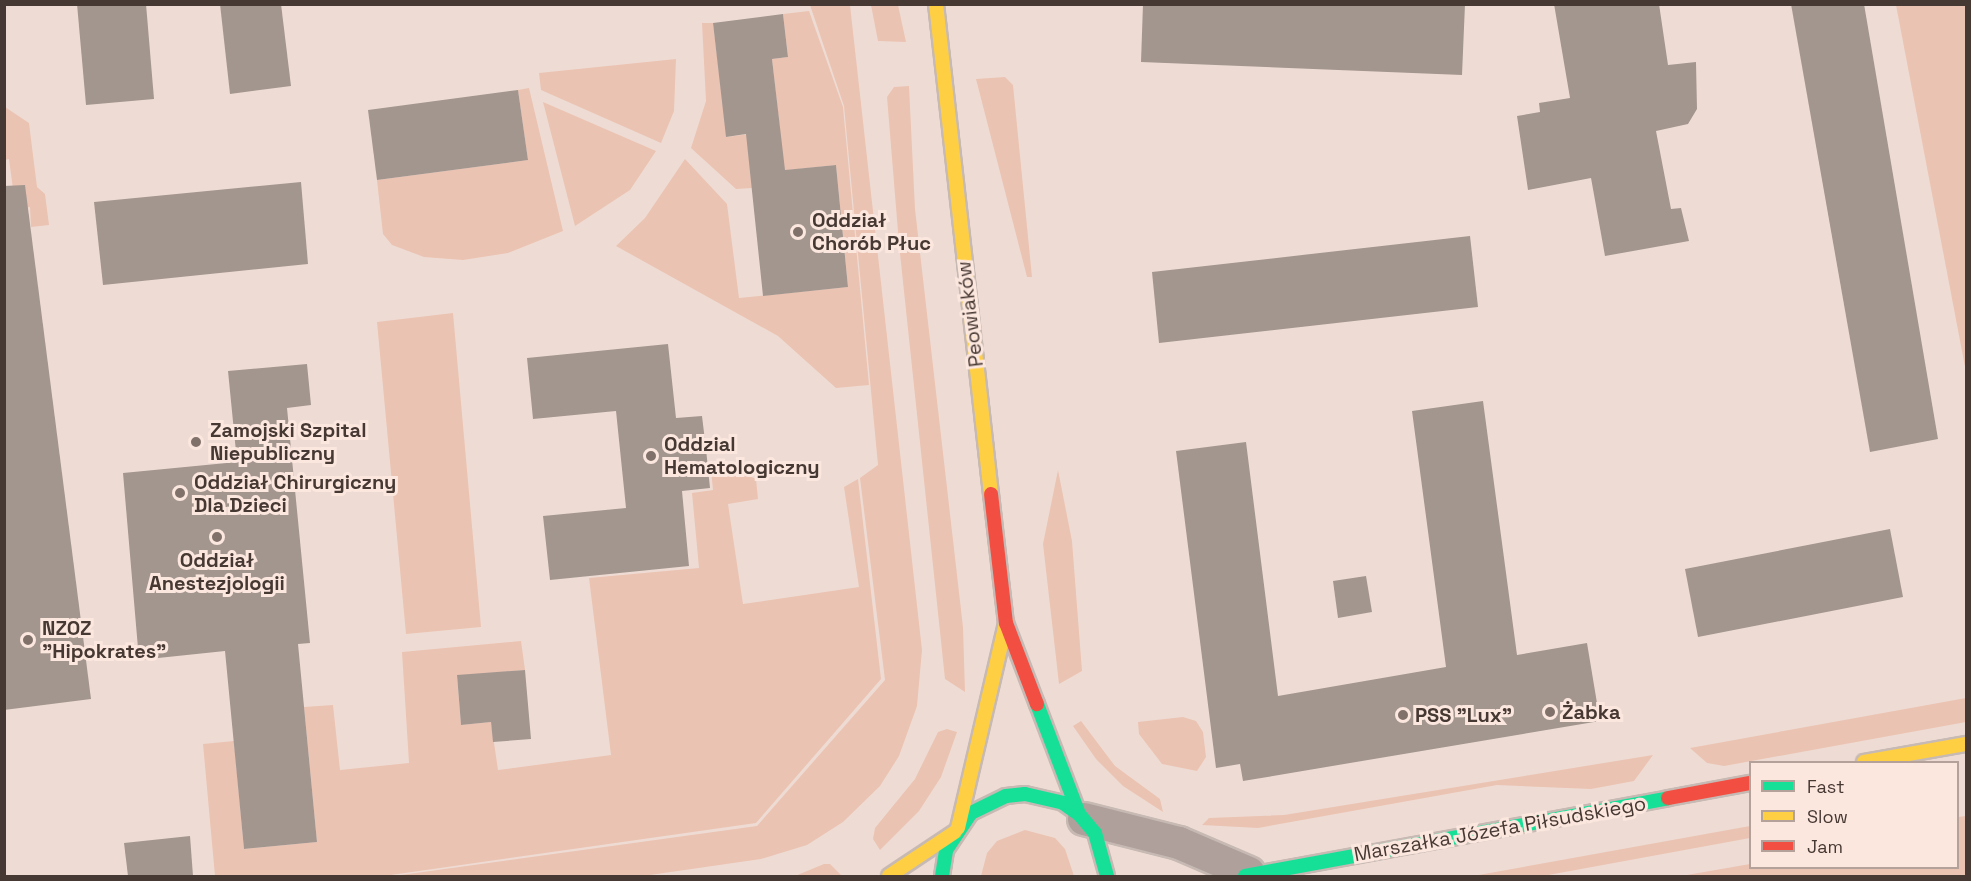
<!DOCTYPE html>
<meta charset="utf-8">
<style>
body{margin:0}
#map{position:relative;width:1971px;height:881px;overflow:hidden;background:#eedcd4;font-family:"Space Grotesk",sans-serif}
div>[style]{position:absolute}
.green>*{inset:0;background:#ebc3b2}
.building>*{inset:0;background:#a3968f}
.roads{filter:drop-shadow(2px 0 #c7b9b3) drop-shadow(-2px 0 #c7b9b3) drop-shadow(0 2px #c7b9b3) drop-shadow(0 -2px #c7b9b3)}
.street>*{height:32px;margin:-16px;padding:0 16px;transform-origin:16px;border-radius:16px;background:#afa09b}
.fast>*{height:14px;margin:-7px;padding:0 7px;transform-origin:7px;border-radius:7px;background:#16e098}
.slow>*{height:14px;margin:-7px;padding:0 7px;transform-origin:7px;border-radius:7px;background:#ffcf43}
.jam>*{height:14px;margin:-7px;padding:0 7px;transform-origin:7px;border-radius:7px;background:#f24e42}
.dots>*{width:16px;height:16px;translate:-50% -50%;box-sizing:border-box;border:3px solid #fce7df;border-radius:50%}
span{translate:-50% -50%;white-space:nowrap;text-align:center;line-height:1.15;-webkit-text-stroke:6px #fce7df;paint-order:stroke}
.poi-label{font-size:20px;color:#463832;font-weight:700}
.left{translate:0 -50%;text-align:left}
.street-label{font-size:20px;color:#463832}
.frame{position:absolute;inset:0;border:6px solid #463832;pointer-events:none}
.legend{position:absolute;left:1749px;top:761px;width:210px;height:108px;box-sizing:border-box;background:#fce7df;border:2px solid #b3a19a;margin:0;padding:8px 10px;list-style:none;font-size:18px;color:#463832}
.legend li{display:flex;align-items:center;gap:12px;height:30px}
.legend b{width:30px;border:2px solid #b3a19a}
</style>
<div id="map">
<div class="green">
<div style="clip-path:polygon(810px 5px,850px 5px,922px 650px,917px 706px,899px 756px,880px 786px,843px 822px,807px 845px,761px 859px,643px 876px,394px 876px,757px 826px,885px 680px,860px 478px,878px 465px,844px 106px)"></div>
<div style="clip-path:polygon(871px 5px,898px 5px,906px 42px,878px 41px)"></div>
<div style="clip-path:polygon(1896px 5px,1966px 5px,1966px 372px)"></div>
<div style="clip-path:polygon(809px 11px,843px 107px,869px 385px,836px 388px,778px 336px,616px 246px,645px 218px,685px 159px,727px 204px,739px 298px,848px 287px,836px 165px,751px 174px,752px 188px,736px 189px,691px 148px,706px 101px,702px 23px,713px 23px,727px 137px,780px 130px,772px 59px,788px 57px,783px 14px)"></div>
<div style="clip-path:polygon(676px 59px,674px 111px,661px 143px,541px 90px,539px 73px)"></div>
<div style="clip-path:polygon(1005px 77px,1013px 85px,1032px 277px,1027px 277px,976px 79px)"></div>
<div style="clip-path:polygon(909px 86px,915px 209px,963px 627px,965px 692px,945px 679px,899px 244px,887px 97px,894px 87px)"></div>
<div style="clip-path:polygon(529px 88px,563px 231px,508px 253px,463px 260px,424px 257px,392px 245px,383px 234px,377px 180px,528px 160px,518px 90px)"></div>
<div style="clip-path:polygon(543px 102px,656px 151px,630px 190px,575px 226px)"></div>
<div style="clip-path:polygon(5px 107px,29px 123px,37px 187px,45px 194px,49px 225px,31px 227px,30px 207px,5px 210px,13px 189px,9px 159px,5px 160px)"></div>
<div style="clip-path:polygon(453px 313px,481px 627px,406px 634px,377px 322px)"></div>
<div style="clip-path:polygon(733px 469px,756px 479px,758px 499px,728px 504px,743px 604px,859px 587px,844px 487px,858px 479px,881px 679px,756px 823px,384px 876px,215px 876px,203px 744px,234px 741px,244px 849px,317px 842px,304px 707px,333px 705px,340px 770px,409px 763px,402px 652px,521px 641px,525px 670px,457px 676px,461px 725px,491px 722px,498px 770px,611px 755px,589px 578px,699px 568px,692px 493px,713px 490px,711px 470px)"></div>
<div style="clip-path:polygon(1058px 470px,1072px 541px,1082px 671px,1059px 684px,1043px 544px)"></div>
<div style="clip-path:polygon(1966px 698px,1966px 722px,1724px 766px,1707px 763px,1690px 748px)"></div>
<div style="clip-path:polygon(1183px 717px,1196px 721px,1203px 732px,1206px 757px,1197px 771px,1162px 764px,1139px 734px,1138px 722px)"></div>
<div style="clip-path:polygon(1081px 721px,1115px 766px,1160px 799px,1163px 812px,1123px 786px,1096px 759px,1073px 726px)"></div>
<div style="clip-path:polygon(947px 729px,957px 732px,941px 777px,919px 811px,880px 850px,873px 839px,875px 828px,915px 779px,938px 732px)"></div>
<div style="clip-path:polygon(1653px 755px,1634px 781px,1591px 789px,1497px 785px,1258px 828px,1202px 825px,1209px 818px,1284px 815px)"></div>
<div style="clip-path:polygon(1966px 816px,1966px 876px,1681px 876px,1750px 864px,1958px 868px,1958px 817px)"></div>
<div style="clip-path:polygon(1750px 826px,1750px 838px,1543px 876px,1473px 876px)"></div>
<div style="clip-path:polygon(1025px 830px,1055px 838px,1065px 849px,1074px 876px,981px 876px,987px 853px,997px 841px)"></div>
<div style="clip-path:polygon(830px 864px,842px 876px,795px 876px,824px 864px)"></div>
</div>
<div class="building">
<div style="clip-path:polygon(77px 4px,146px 4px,154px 99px,86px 105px)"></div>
<div style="clip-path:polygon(220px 4px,281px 4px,291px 86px,230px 94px)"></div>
<div style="clip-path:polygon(1143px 4px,1465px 4px,1462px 75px,1141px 62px)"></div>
<div style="clip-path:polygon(1554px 4px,1659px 4px,1668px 65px,1696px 62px,1697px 109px,1688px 124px,1656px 131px,1671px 209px,1681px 208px,1689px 241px,1605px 256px,1591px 178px,1528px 190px,1517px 116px,1540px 112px,1539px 103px,1570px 98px)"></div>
<div style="clip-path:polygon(1791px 4px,1864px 4px,1938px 439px,1870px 452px)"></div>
<div style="clip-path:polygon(783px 14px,788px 57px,772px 59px,785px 170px,836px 165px,848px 287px,763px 296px,746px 134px,726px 137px,713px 23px)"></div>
<div style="clip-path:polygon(518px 90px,528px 160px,377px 180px,368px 110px)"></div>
<div style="clip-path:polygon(301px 182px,308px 264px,103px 285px,94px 202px)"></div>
<div style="clip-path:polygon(25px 185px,91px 699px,4px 710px,4px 186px)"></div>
<div style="clip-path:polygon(1470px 236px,1478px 307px,1159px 343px,1152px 272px)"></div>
<div style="clip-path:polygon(668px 344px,676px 418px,702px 416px,706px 449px,710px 488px,682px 491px,689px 566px,550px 580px,543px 516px,626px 508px,616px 411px,533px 419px,527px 358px)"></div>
<div style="clip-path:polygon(307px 364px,311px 405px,287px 408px,310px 643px,298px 644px,317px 842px,244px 849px,225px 651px,139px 660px,123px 473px,237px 462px,228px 371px)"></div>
<div style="clip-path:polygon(1483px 401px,1517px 655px,1587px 643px,1600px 721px,1243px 781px,1240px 764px,1216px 768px,1176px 451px,1246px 442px,1278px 696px,1446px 667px,1412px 411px)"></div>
<div style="clip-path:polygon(1890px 529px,1903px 597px,1698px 637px,1685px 569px)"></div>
<div style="clip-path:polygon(1366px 576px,1372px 612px,1338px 618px,1333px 581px)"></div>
<div style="clip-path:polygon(525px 670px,531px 739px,493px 742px,491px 722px,461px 725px,457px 675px)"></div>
<div style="clip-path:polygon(190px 836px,193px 876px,128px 876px,124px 843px)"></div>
</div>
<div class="roads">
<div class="street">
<div style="left:1084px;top:819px;width:98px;rotate:14.2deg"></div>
<div style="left:1179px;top:843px;width:76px;rotate:23.2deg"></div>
</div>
<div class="fast">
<div style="left:1037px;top:704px;width:118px;rotate:69.1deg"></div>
<div style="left:942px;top:876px;width:26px;rotate:-81deg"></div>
<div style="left:946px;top:850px;width:45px;rotate:-56deg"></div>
<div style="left:971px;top:813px;width:39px;rotate:-26deg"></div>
<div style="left:1006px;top:796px;width:19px;rotate:-6deg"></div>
<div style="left:1025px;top:794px;width:39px;rotate:13deg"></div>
<div style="left:1063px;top:803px;width:19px;rotate:35deg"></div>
<div style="left:1079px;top:814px;width:25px;rotate:50deg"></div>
<div style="left:1095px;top:833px;width:45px;rotate:74.4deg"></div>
<div style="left:1245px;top:876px;width:430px;rotate:-10.4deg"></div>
</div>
<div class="slow">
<div style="left:936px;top:4px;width:493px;rotate:83.6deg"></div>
<div style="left:1864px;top:762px;width:104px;rotate:-10deg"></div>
<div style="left:958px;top:828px;width:211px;rotate:-76.8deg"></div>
<div style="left:889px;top:876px;width:79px;rotate:-33.7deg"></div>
</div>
<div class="jam">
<div style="left:991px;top:494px;width:130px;rotate:83.4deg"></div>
<div style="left:1006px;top:623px;width:87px;rotate:69.1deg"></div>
<div style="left:1668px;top:798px;width:83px;rotate:-10.4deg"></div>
</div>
</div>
<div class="dots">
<div style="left:798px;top:232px;background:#81716b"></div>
<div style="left:196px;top:442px;background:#81716b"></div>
<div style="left:651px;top:456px;background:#81716b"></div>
<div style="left:180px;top:493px;background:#81716b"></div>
<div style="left:217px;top:537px;background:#81716b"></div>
<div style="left:28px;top:640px;background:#81716b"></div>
<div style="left:1550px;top:712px;background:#81716b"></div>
<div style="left:1403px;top:715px;background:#81716b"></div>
</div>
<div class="poi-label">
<span class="left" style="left:812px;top:232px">Oddział<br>Chorób Płuc</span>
<span class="left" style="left:210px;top:442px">Zamojski Szpital<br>Niepubliczny</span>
<span class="left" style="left:664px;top:456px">Oddzial<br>Hematologiczny</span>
<span class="left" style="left:194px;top:494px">Oddział Chirurgiczny<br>Dla Dzieci</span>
<span style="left:217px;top:572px">Oddział<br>Anestezjologii</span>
<span class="left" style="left:42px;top:640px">NZOZ<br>"Hipokrates"</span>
<span class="left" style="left:1562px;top:712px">Żabka</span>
<span class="left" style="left:1415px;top:715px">PSS "Lux"</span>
</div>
<div class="street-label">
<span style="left:970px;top:314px;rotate:-97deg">Peowiaków</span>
<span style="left:1500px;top:829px;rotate:-10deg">Marszałka Józefa Piłsudskiego</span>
</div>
<div class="frame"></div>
<ul class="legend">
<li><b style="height:8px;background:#16e098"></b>Fast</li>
<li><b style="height:8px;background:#ffcf43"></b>Slow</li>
<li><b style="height:8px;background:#f24e42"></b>Jam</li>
</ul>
</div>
